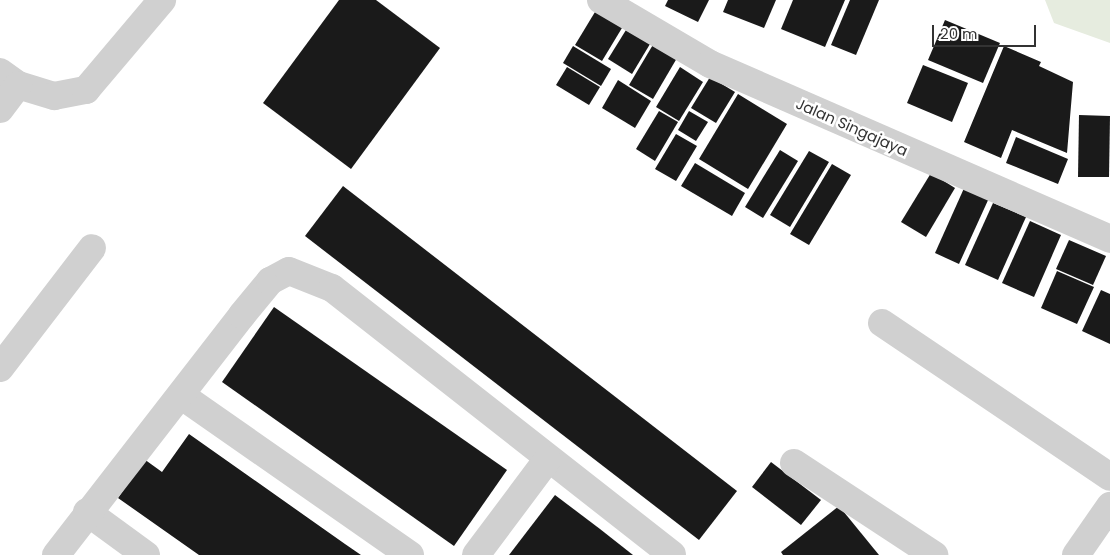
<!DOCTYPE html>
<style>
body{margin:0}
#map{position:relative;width:1110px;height:555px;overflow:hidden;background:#fff;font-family:Poppins,sans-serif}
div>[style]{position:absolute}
.green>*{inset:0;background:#e6ecdf}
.building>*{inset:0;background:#1a1a1a}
.minor>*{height:28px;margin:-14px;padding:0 14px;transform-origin:14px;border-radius:14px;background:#d0d0d0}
.tertiary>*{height:28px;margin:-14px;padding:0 14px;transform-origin:14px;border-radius:14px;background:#d0d0d0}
span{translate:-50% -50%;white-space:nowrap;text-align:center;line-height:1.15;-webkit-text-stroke:5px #fff;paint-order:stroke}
.street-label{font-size:15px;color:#333}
.scale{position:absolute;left:932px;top:25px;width:104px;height:22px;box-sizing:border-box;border:2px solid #333;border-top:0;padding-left:6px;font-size:15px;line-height:18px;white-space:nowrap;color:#333;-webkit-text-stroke:4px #fff;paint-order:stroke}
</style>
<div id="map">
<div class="green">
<div style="clip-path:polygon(1045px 0,1110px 0,1110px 43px,1054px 23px)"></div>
</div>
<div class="building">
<div style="clip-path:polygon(339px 0,376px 0,440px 48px,351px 169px,263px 103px)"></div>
<div style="clip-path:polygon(668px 0,709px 0,698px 22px,665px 6px)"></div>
<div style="clip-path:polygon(728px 0,776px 0,764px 28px,723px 12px)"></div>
<div style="clip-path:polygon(793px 0,845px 0,825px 47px,781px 29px)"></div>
<div style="clip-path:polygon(850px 0,879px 0,856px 55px,831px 45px)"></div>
<div style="clip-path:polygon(598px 7px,625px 23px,602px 61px,575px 45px)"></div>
<div style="clip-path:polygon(945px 20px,1000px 43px,983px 83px,928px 60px)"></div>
<div style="clip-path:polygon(626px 30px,650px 44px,632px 74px,608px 59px)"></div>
<div style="clip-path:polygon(654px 43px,677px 58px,653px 99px,629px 85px)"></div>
<div style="clip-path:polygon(573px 46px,611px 69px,601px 86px,563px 63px)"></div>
<div style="clip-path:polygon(1004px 46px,1041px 62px,1039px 66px,1073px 82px,1067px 153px,1012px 130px,1001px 158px,964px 142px)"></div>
<div style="clip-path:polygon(923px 65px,968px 83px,952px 122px,907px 103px)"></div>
<div style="clip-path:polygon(567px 67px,600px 87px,589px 105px,556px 85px)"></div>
<div style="clip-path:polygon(680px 67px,703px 82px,679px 121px,656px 107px)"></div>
<div style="clip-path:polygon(710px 77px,735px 92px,716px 123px,691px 108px)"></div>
<div style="clip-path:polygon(618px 80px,651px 101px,635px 128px,602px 108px)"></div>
<div style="clip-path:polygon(738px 94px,787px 124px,748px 189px,699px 159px)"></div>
<div style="clip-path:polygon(659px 111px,678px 122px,655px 161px,636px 149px)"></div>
<div style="clip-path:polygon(689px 111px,708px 122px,696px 141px,678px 130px)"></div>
<div style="clip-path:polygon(1079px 115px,1110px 116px,1109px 177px,1078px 177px)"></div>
<div style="clip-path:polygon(676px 134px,697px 146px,676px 181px,655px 169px)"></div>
<div style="clip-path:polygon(1016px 137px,1068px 159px,1058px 184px,1006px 163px)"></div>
<div style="clip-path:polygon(780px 150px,798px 161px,763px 218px,745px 207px)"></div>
<div style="clip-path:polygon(809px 151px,829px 162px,790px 227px,770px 215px)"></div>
<div style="clip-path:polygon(695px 163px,745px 193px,732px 216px,681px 186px)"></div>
<div style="clip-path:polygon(832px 164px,851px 175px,809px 245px,790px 234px)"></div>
<div style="clip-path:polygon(931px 173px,955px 188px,926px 237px,901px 222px)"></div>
<div style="clip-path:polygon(343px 186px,737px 491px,699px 540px,305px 236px)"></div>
<div style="clip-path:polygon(965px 186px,989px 198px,959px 264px,935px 253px)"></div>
<div style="clip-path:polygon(993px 203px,1026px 217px,998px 280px,965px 265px)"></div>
<div style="clip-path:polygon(1030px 221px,1061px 235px,1034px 297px,1002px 283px)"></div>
<div style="clip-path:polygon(1069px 240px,1106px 256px,1093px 285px,1056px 269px)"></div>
<div style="clip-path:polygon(1057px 271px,1094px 287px,1077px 324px,1041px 308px)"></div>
<div style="clip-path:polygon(1101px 290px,1110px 294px,1110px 344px,1082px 331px)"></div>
<div style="clip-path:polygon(274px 307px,507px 470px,454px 546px,222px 382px)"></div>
<div style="clip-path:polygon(189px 434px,345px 544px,361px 555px,199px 555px,118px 498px,144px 459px,162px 472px)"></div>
<div style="clip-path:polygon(771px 462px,821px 500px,801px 525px,752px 487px)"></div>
<div style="clip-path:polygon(555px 495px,600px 529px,633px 555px,509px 555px)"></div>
<div style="clip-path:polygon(839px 506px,879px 555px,783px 555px,781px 552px)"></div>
</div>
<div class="minor">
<div style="left:0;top:72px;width:22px;rotate:36deg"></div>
<div style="left:18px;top:85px;width:38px;rotate:17deg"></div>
<div style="left:54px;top:96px;width:33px;rotate:-11deg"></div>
<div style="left:86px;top:90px;width:118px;rotate:-49.8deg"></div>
<div style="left:0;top:109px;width:30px;rotate:-53deg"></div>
<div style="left:882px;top:323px;width:275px;rotate:34deg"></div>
<div style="left:0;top:368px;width:151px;rotate:-52.5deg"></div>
<div style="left:182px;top:396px;width:278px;rotate:34.9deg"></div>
<div style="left:794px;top:463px;width:168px;rotate:33.3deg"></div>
<div style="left:87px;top:512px;width:73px;rotate:36.1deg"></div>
<div style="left:56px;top:555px;width:304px;rotate:-52.2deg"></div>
<div style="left:242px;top:315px;width:44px;rotate:-50.5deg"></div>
<div style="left:270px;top:281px;width:21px;rotate:-28deg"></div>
<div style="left:289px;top:271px;width:46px;rotate:21.6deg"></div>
<div style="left:332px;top:288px;width:432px;rotate:38.1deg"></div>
<div style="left:476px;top:555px;width:119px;rotate:-53.2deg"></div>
<div style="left:1076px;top:555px;width:60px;rotate:-55.2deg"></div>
</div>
<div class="tertiary">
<div style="left:601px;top:0;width:126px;rotate:30.4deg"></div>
<div style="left:710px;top:64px;width:437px;rotate:23.6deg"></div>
</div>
<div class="street-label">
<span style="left:852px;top:127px;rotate:24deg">Jalan Singajaya</span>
</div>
<div class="scale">20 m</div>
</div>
